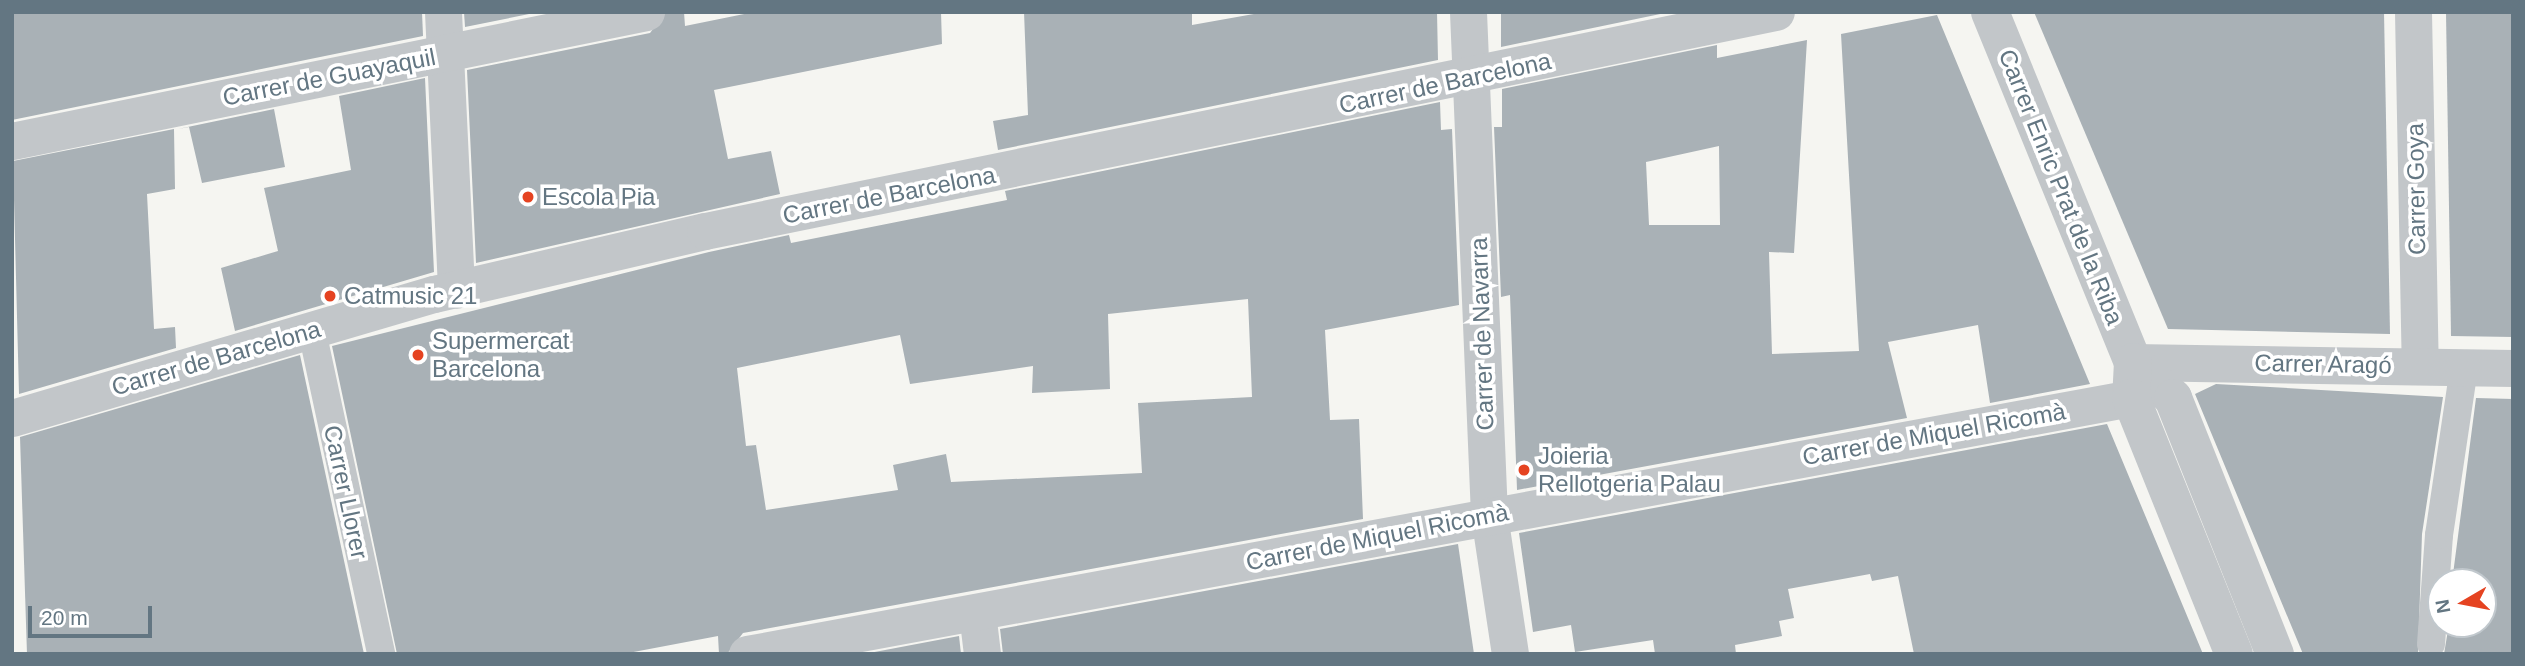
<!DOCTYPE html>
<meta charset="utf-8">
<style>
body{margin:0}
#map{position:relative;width:2525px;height:666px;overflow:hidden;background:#f5f5f1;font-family:Arial,sans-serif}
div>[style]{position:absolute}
.building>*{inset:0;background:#a9b1b6}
.pedestrian>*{height:28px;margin:-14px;padding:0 14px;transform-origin:14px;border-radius:14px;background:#c2c6c9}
.minor>*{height:37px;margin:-18.5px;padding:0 18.5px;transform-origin:18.5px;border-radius:18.5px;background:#c2c6c9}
.tertiary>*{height:38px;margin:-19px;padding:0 19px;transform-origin:19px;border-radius:19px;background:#c2c6c9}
.dots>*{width:19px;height:19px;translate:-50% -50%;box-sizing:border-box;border:4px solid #fff;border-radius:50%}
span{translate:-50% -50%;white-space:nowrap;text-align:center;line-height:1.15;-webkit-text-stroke:7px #fff;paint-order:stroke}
.street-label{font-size:24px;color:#637682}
.poi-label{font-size:24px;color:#637682}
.left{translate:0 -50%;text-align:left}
.frame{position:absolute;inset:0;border:14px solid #637682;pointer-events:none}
.north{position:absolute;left:2427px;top:568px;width:70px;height:70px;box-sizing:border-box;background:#fff;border:2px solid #c1c8cd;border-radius:50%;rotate:260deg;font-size:19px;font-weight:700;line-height:28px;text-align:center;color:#637682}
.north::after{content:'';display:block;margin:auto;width:24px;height:32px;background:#e54321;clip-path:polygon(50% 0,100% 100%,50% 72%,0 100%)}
.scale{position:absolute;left:28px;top:606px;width:124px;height:32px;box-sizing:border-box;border:4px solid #637682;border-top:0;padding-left:9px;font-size:21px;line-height:24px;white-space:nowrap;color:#637682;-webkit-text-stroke:5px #fff;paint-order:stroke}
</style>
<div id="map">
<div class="building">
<div style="clip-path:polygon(12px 12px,422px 12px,423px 36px,12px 120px)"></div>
<div style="clip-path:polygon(464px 12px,539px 12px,465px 27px)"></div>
<div style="clip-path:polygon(666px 12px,684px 12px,685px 26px,754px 12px,941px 12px,942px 44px,714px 90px,728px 159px,771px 151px,780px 194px,476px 263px,467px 70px,650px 33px)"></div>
<div style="clip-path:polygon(1024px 12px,1192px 12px,1192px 25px,1265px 12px,1437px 12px,1438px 60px,998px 150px,993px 121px,1028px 115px)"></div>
<div style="clip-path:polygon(1501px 12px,1670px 12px,1501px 47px)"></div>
<div style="clip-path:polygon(2034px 12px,2384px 12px,2390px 334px,2168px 329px)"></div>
<div style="clip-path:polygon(2446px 12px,2513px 12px,2513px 337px,2451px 336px)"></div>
<div style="clip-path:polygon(evenodd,1937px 15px,2090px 384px,1990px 403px,1978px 325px,1888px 342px,1907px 418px,1517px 490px,1510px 295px,1501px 297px,1494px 127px,1502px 127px,1502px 89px,1717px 45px,1717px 58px,1807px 40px,1794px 253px,1769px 252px,1772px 354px,1859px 351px,1841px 34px,1937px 15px,1719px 146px,1720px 225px,1649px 225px,1646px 162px,1719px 146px)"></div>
<div style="clip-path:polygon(425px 78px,434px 272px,235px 331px,221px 268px,278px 251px,264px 188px,351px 170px,339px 96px)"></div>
<div style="clip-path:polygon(evenodd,1440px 102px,1441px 130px,1452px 129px,1459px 305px,1325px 330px,1330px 420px,1359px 419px,1363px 519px,743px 633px,727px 654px,719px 654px,718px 636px,623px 654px,397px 654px,332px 346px,709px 252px,789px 235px,791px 243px,1007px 200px,1005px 191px,1440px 102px,1248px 299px,1252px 397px,1138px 403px,1142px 473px,951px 482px,946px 454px,893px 465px,898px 490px,766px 510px,756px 445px,746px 446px,737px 368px,900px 335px,910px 384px,1033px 366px,1032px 393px,1110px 389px,1108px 314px,1248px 299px)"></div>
<div style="clip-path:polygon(274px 109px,285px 167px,202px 183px,189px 127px,178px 129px)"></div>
<div style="clip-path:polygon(174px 129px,175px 189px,147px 194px,154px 329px,175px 327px,176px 348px,19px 394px,13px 161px)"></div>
<div style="clip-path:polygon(300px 355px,364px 654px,27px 654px,20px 437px)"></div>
<div style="clip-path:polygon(2216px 384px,2443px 397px,2422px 534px,2418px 654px,2303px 654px,2195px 394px)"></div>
<div style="clip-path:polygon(2476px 398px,2513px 399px,2513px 654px,2444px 654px,2449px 624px,2483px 624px,2483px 582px,2452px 582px)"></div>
<div style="clip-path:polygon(2107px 424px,2203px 654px,1914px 654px,1898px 576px,1872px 581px,1870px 574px,1788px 589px,1794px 618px,1779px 621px,1782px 636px,1735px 645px,1736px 654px,1655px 654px,1653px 640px,1575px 652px,1571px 625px,1533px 632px,1519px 533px)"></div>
<div style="clip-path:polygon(1458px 544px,1474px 654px,1003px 654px,1000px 629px)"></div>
<div style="clip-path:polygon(959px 636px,961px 654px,864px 654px)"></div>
</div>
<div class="pedestrian">
<div style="left:312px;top:331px;width:330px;rotate:77.9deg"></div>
<div style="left:2431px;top:644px;width:109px;rotate:-85.8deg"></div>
<div style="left:2439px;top:535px;width:169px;rotate:-81.5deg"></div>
</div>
<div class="minor">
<div style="left:443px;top:12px;width:278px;rotate:87.3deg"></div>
<div style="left:1468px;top:12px;width:503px;rotate:87.61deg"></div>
<div style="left:1489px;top:515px;width:141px;rotate:81.4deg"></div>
<div style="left:2413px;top:12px;width:354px;rotate:88.9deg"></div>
<div style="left:12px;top:141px;width:647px;rotate:-11.5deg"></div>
<div style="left:2133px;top:362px;width:380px;rotate:0.9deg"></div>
<div style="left:12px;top:418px;width:440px;rotate:-16.4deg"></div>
<div style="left:434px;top:294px;width:278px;rotate:-13.1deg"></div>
<div style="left:705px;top:231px;width:1093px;rotate:-11.56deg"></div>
<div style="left:977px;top:612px;width:42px;rotate:83.2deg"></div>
<div style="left:747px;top:654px;width:1407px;rotate:-10.48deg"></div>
</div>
<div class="tertiary">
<div style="left:1990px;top:12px;width:378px;rotate:67.8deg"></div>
<div style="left:2133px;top:362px;width:54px;rotate:42deg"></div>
<div style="left:2173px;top:398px;width:276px;rotate:68.3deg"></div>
<div style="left:2133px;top:362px;width:36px;rotate:93deg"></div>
<div style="left:2131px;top:398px;width:276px;rotate:68.1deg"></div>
</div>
<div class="dots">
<div style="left:528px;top:197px;background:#e54321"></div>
<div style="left:330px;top:296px;background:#e54321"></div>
<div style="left:418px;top:355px;background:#e54321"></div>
<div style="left:1524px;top:470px;background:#e54321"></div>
</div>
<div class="street-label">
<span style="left:329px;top:77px;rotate:-11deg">Carrer de Guayaquil</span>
<span style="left:1445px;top:83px;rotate:-12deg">Carrer de Barcelona</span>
<span style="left:2061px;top:187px;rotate:68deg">Carrer Enric Prat de la Riba</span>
<span style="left:2416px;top:189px;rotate:-91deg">Carrer Goya</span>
<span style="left:889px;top:195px;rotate:-11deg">Carrer de Barcelona</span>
<span style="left:1482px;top:334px;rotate:-92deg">Carrer de Navarra</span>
<span style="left:216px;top:358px;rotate:-16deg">Carrer de Barcelona</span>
<span style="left:2323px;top:364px;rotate:1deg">Carrer Aragó</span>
<span style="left:1934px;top:434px;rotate:-10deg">Carrer de Miquel Ricomà</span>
<span style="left:346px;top:492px;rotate:78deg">Carrer Llorer</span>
<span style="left:1377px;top:537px;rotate:-11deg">Carrer de Miquel Ricomà</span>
</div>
<div class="poi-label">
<span class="left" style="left:542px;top:197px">Escola Pia</span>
<span class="left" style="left:344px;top:296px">Catmusic 21</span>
<span class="left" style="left:432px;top:355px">Supermercat<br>Barcelona</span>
<span class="left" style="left:1538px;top:470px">Joieria<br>Rellotgeria Palau</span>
</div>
<div class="frame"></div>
<div class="north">N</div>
<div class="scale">20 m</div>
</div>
